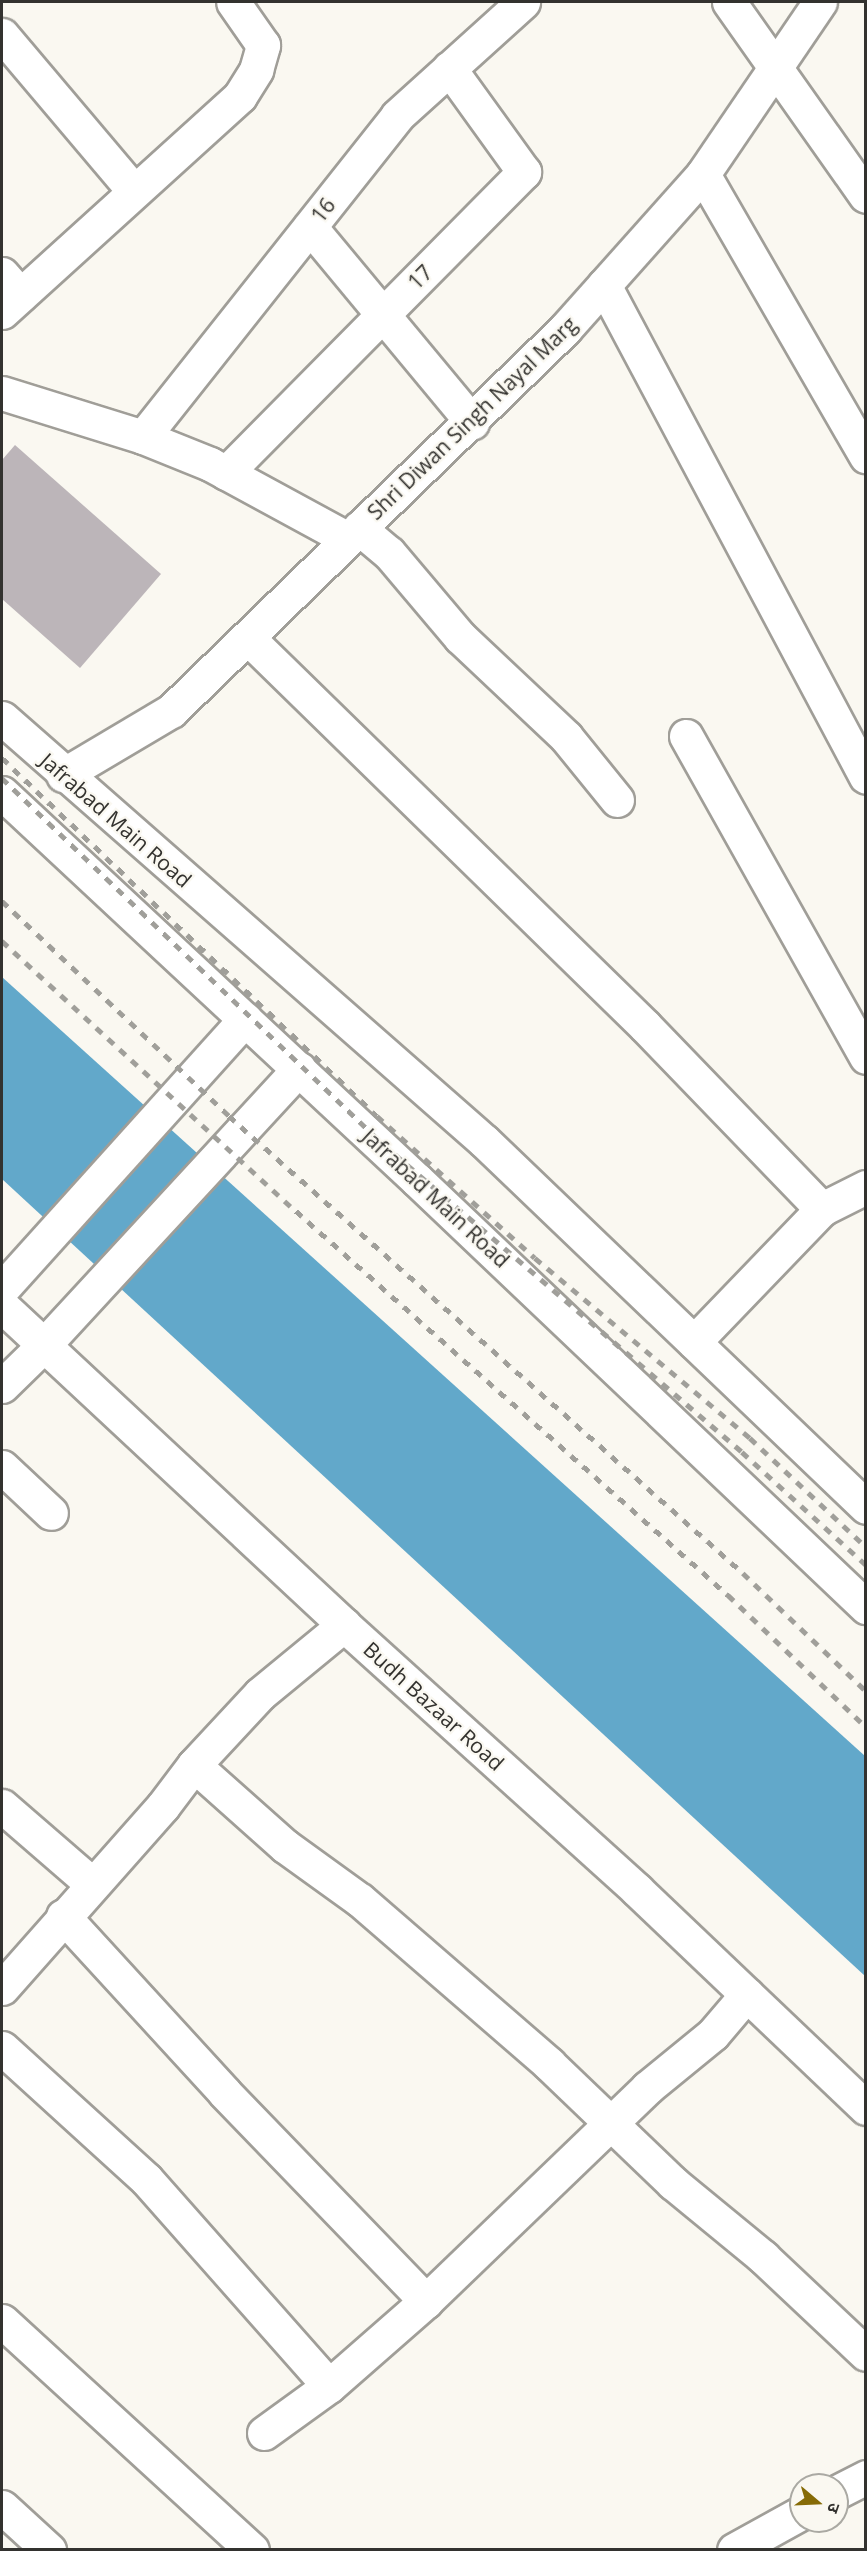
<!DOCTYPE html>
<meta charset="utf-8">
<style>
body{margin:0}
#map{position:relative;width:867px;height:2551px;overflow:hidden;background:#faf8f1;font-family:"Open Sans","Noto Sans Devanagari",sans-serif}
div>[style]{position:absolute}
.water>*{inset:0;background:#62a8ca}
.building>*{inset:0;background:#bcb5b9}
.roads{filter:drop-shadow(2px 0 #a09e98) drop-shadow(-2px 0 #a09e98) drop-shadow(0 2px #a09e98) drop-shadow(0 -2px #a09e98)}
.minor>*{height:33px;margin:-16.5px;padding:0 16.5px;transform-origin:16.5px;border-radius:16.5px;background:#fff}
.major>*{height:33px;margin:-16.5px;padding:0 16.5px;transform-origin:16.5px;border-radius:16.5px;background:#fff}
.rail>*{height:4.5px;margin-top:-2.25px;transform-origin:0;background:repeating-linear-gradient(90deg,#a09f9a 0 8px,transparent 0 16px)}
span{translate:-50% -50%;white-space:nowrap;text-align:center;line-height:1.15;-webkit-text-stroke:4.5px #faf8f1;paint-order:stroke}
.street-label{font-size:21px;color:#33322f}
.frame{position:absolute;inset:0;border:3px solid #33322f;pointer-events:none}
.north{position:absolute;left:789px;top:2473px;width:60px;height:60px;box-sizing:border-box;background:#faf8f1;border:2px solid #aaa9a3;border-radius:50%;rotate:109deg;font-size:16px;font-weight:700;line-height:24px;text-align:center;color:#33322f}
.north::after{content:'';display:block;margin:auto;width:21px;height:27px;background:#866b07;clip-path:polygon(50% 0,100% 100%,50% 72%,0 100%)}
</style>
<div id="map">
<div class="water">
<div style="clip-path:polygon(2px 977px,865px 1756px,865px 1976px,2px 1179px)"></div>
</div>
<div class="building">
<div style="clip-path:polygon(15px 445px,161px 574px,80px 668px,2px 599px,2px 460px)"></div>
</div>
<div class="roads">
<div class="minor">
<div style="left:729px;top:2px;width:237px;rotate:54.8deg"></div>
<div style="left:2px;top:35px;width:204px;rotate:49.8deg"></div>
<div style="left:703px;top:174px;width:326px;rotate:60deg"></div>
<div style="left:310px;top:227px;width:254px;rotate:50.3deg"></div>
<div style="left:2px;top:274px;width:28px;rotate:49deg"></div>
<div style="left:604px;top:285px;width:557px;rotate:61.96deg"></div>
<div style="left:2px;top:312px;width:321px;rotate:-42.2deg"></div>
<div style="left:240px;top:96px;width:31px;rotate:-58deg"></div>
<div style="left:256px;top:70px;width:26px;rotate:-74deg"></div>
<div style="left:263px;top:45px;width:52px;rotate:-124.9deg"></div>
<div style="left:2px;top:393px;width:148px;rotate:17.3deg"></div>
<div style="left:143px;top:437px;width:72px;rotate:21.9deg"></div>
<div style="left:210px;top:464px;width:157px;rotate:28.5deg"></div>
<div style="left:143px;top:437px;width:409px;rotate:-51.6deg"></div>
<div style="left:397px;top:116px;width:170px;rotate:-42.1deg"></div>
<div style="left:226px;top:473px;width:424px;rotate:-45.3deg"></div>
<div style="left:524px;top:172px;width:128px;rotate:-125.8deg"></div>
<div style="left:359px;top:528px;width:39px;rotate:40deg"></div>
<div style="left:389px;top:553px;width:110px;rotate:49.8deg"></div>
<div style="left:460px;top:637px;width:146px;rotate:43.3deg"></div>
<div style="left:566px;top:737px;width:81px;rotate:51deg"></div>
<div style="left:248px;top:638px;width:555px;rotate:44.34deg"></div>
<div style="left:645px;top:1026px;width:255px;rotate:46deg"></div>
<div style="left:686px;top:736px;width:368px;rotate:60.7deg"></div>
<div style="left:63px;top:775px;width:126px;rotate:-30.7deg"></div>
<div style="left:171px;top:711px;width:549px;rotate:-44.11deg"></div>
<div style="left:565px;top:329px;width:208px;rotate:-48.3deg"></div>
<div style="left:703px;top:174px;width:208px;rotate:-55.8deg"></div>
<div style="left:2px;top:1289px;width:363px;rotate:-48deg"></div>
<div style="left:2px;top:1306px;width:468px;rotate:43deg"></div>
<div style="left:344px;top:1625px;width:395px;rotate:42.1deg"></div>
<div style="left:637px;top:1890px;width:316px;rotate:43.6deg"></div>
<div style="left:694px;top:1342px;width:185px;rotate:-46.1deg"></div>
<div style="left:822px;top:1209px;width:49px;rotate:-26.6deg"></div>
<div style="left:2px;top:1386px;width:59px;rotate:-44.3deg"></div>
<div style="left:44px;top:1345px;width:376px;rotate:-47.3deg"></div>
<div style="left:2px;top:1467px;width:67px;rotate:43.2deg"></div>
<div style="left:194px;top:1765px;width:122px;rotate:41.7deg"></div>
<div style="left:285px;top:1846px;width:92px;rotate:35.8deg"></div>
<div style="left:360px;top:1900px;width:250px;rotate:40.9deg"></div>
<div style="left:549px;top:2064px;width:172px;rotate:43.8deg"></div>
<div style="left:673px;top:2183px;width:117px;rotate:39.4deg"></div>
<div style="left:763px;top:2257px;width:141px;rotate:43.3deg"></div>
<div style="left:2px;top:1806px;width:119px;rotate:40.9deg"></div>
<div style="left:63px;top:1916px;width:239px;rotate:47.5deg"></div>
<div style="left:224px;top:2092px;width:291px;rotate:46deg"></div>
<div style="left:2px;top:1988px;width:243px;rotate:-48.5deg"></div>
<div style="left:163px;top:1806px;width:51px;rotate:-52.9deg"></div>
<div style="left:194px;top:1765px;width:97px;rotate:-47.1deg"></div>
<div style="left:260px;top:1694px;width:109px;rotate:-39.4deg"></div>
<div style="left:2px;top:2048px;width:195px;rotate:42.3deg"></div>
<div style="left:146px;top:2179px;width:276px;rotate:48.5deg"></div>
<div style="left:2px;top:2321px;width:339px;rotate:42.5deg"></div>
<div style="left:264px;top:2433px;width:80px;rotate:-35.9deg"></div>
<div style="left:329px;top:2386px;width:129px;rotate:-41.2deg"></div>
<div style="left:426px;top:2301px;width:307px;rotate:-43.9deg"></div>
<div style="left:647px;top:2088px;width:85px;rotate:-39.3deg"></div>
<div style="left:713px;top:2034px;width:52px;rotate:-49.6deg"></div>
<div style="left:837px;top:2492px;width:33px;rotate:-27deg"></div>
<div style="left:2px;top:2507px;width:64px;rotate:42.5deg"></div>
<div style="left:734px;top:2550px;width:77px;rotate:-28.9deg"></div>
</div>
<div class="major">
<div style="left:2px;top:718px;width:641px;rotate:41.27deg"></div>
<div style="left:484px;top:1141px;width:529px;rotate:43.77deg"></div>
<div style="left:2px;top:793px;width:567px;rotate:43deg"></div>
<div style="left:417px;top:1180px;width:620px;rotate:43.56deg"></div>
</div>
</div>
<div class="rail">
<div style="left:2px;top:758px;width:518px;rotate:43.67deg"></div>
<div style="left:377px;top:1116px;width:212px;rotate:41.9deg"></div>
<div style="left:535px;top:1258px;width:280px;rotate:39.9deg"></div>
<div style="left:750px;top:1438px;width:159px;rotate:43.2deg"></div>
<div style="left:2px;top:778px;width:528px;rotate:43.85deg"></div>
<div style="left:383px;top:1144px;width:473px;rotate:40.6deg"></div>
<div style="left:742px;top:1452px;width:168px;rotate:42.3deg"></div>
<div style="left:2px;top:901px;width:313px;rotate:43.4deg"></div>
<div style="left:229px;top:1116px;width:688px;rotate:41.64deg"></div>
<div style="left:743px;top:1573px;width:170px;rotate:43.8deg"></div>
<div style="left:2px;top:941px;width:399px;rotate:42.6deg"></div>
<div style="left:296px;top:1211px;width:578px;rotate:41.63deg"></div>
<div style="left:728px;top:1595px;width:191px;rotate:43.7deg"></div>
</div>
<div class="street-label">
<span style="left:323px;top:210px;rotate:-52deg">16</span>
<span style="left:420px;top:277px;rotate:-45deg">17</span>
<span style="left:472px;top:418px;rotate:-44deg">Shri Diwan Singh Nayal Marg</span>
<span style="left:116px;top:820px;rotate:41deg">Jafrabad Main Road</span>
<span style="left:436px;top:1198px;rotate:43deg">Jafrabad Main Road</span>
<span style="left:434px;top:1706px;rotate:42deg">Budh Bazaar Road</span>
</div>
<div class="frame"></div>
<div class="north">उ</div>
</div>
